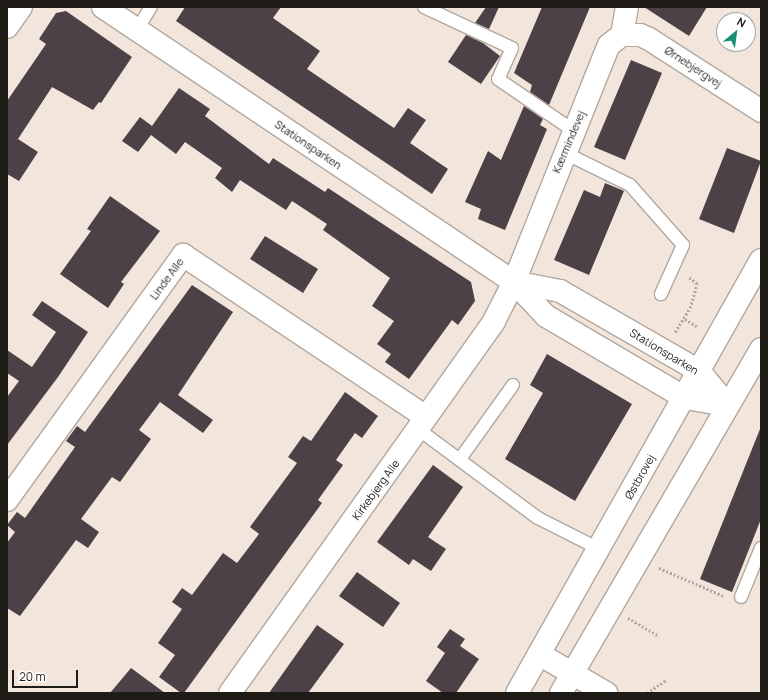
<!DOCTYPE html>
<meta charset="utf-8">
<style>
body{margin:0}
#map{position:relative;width:768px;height:700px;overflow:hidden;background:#f2e6dc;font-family:Manrope,sans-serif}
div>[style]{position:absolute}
.building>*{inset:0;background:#4c4146}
.path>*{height:2.5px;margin-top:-1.25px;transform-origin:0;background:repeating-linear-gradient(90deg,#b1a8a0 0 2px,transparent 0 4px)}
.roads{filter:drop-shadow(1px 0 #b2a79e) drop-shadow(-1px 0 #b2a79e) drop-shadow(0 1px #b2a79e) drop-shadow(0 -1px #b2a79e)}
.service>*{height:12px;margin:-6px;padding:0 6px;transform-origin:6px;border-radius:6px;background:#fff}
.minor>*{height:22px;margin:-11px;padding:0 11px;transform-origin:11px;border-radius:11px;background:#fff}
.tertiary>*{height:22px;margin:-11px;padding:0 11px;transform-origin:11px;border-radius:11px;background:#fff}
span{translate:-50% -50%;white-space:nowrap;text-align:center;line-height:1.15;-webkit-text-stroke:4px #fff;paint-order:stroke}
.street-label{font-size:11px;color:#1f1b17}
.frame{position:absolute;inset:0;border:8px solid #1f1b17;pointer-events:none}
.north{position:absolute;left:716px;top:12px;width:40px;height:40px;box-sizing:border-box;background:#fff;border:1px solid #a5a4a2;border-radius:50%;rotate:29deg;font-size:11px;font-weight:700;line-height:16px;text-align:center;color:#1f1b17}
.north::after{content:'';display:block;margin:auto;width:14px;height:18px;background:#168f73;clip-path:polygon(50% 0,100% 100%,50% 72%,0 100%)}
.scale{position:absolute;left:12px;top:670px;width:66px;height:18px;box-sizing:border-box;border:2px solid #1f1b17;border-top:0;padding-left:5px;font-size:12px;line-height:14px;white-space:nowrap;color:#1f1b17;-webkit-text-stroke:3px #fff;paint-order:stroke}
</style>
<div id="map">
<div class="building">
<div style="clip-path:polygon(185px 7px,281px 7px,273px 18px,320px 51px,307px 69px,394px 128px,408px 108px,426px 120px,410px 143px,448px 169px,432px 194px,176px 21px)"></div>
<div style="clip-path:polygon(486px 7px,499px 7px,489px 29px,475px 23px)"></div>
<div style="clip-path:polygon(542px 7px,590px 7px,549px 105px,530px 92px,532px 85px,514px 73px)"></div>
<div style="clip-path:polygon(644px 7px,707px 7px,689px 36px)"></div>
<div style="clip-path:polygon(66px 11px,132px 57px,101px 103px,99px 102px,93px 110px,52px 87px,18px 139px,38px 152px,19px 181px,7px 174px,7px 101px,46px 44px,39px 39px,56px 13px)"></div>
<div style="clip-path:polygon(466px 35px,483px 43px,500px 56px,481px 84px,448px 62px)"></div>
<div style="clip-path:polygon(631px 60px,662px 73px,625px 160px,594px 147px)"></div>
<div style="clip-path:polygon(179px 88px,210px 109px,205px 116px,269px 164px,273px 158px,325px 192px,328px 188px,471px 282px,475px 301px,458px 325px,452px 320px,409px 379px,385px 362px,391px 354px,377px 344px,394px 321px,372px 306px,390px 278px,323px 230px,327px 224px,292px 201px,286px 210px,240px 180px,232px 192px,215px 178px,222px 168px,185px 142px,176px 154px,151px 135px,138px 152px,122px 141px,140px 117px,152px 126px)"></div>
<div style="clip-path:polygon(524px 106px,543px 119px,540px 125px,547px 129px,505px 230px,478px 219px,481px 209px,465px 202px,488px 151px,501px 160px)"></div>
<div style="clip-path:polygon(727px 148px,761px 161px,734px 233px,699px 219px)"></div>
<div style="clip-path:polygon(605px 183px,624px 191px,589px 275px,554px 260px,584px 190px,600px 197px)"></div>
<div style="clip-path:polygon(110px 196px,160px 231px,121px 282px,124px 284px,108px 308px,60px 274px,91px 231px,87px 229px)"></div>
<div style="clip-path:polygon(265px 236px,318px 269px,303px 293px,250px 259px)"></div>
<div style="clip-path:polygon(192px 285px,233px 312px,178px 395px,213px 420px,203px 433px,160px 402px,139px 430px,151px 439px,120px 482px,112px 477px,81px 519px,99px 532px,88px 548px,76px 540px,20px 616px,7px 608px,7px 543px,15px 532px,7px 525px,17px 512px,25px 518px,75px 447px,66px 441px,77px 426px,85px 432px)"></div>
<div style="clip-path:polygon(42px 301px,88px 332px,58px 377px,7px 445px,7px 397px,19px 381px,7px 373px,7px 350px,32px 367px,56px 332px,32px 315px)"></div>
<div style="clip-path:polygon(547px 354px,632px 404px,575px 501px,505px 459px,543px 393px,530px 385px)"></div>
<div style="clip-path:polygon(345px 392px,378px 416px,362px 438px,355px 433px,336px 460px,343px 465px,318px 500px,322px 503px,184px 693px,181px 693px,159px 677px,175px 655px,158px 643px,182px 609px,172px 602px,182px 588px,192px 595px,223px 553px,237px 563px,259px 534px,250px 527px,297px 463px,288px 457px,303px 436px,311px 441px)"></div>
<div style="clip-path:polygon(760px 429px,761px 519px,732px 592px,700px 579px)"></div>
<div style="clip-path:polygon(433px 465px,463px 487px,428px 537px,446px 549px,431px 571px,413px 559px,409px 565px,377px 542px)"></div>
<div style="clip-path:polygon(357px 572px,400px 603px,383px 627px,339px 596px)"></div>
<div style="clip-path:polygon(317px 625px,344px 644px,308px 693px,269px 693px)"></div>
<div style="clip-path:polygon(450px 629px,465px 639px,460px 646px,479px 659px,456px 693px,443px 693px,426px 681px,445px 653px,437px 647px)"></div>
<div style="clip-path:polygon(131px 668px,165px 693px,110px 693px)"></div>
</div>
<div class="path">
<div style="left:685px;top:319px;width:15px;rotate:32deg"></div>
<div style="left:675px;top:332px;width:28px;rotate:-58deg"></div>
<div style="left:690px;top:308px;width:25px;rotate:-74deg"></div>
<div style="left:697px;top:284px;width:11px;rotate:-142deg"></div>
<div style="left:659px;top:568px;width:71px;rotate:23.3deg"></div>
<div style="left:628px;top:618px;width:36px;rotate:30deg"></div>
<div style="left:647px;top:693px;width:23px;rotate:-34deg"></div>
</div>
<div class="roads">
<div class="service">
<div style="left:424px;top:7px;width:97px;rotate:25deg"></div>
<div style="left:512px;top:48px;width:34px;rotate:114deg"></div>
<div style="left:498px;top:79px;width:92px;rotate:34.4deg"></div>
<div style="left:137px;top:30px;width:27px;rotate:-59deg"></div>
<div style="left:565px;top:153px;width:72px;rotate:26.2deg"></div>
<div style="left:630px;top:185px;width:80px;rotate:48.5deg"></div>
<div style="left:683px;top:245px;width:54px;rotate:114.2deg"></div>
<div style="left:418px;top:429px;width:149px;rotate:36.6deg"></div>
<div style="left:538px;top:518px;width:68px;rotate:26.9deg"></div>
<div style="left:460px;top:459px;width:91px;rotate:-54.4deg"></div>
<div style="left:741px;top:597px;width:53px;rotate:-67.8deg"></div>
</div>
<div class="minor">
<div style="left:7px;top:27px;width:24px;rotate:-55deg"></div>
<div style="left:622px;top:35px;width:28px;rotate:-80deg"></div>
<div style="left:7px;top:500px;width:302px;rotate:-54.3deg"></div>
<div style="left:183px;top:255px;width:292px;rotate:33.7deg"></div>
<div style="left:539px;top:654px;width:78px;rotate:30.2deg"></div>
<div style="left:230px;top:693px;width:456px;rotate:-54.6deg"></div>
<div style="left:494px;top:321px;width:44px;rotate:-62.9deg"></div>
<div style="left:514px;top:282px;width:255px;rotate:-68.2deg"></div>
<div style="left:609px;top:45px;width:16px;rotate:-38deg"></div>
<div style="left:622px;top:35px;width:18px"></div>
<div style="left:640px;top:35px;width:10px;rotate:24deg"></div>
<div style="left:649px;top:39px;width:133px;rotate:32.7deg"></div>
</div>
<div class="tertiary">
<div style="left:103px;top:7px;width:495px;rotate:33.8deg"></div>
<div style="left:514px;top:282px;width:47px;rotate:46.7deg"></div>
<div style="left:546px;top:316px;width:161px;rotate:30.5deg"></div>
<div style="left:685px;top:398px;width:43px;rotate:9.5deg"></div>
<div style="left:514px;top:282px;width:47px;rotate:11.1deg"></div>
<div style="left:560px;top:291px;width:160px;rotate:29.9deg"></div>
<div style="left:699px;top:371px;width:44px;rotate:50.5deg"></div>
<div style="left:517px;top:693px;width:497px;rotate:-60.6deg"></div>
<div style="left:561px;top:693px;width:398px;rotate:-59.8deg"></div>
</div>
</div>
<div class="street-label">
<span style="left:693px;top:67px;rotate:33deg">Ørnebjergvej</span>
<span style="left:569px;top:142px;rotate:-67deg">Kærmindevej</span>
<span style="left:308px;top:145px;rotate:34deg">Stationsparken</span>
<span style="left:167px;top:279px;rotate:-54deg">Linde Alle</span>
<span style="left:664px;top:352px;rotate:31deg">Stationsparken</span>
<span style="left:640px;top:477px;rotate:-61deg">Østbrovej</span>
<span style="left:376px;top:490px;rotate:-54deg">Kirkebjerg Alle</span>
</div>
<div class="frame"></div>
<div class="north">N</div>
<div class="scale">20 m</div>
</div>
